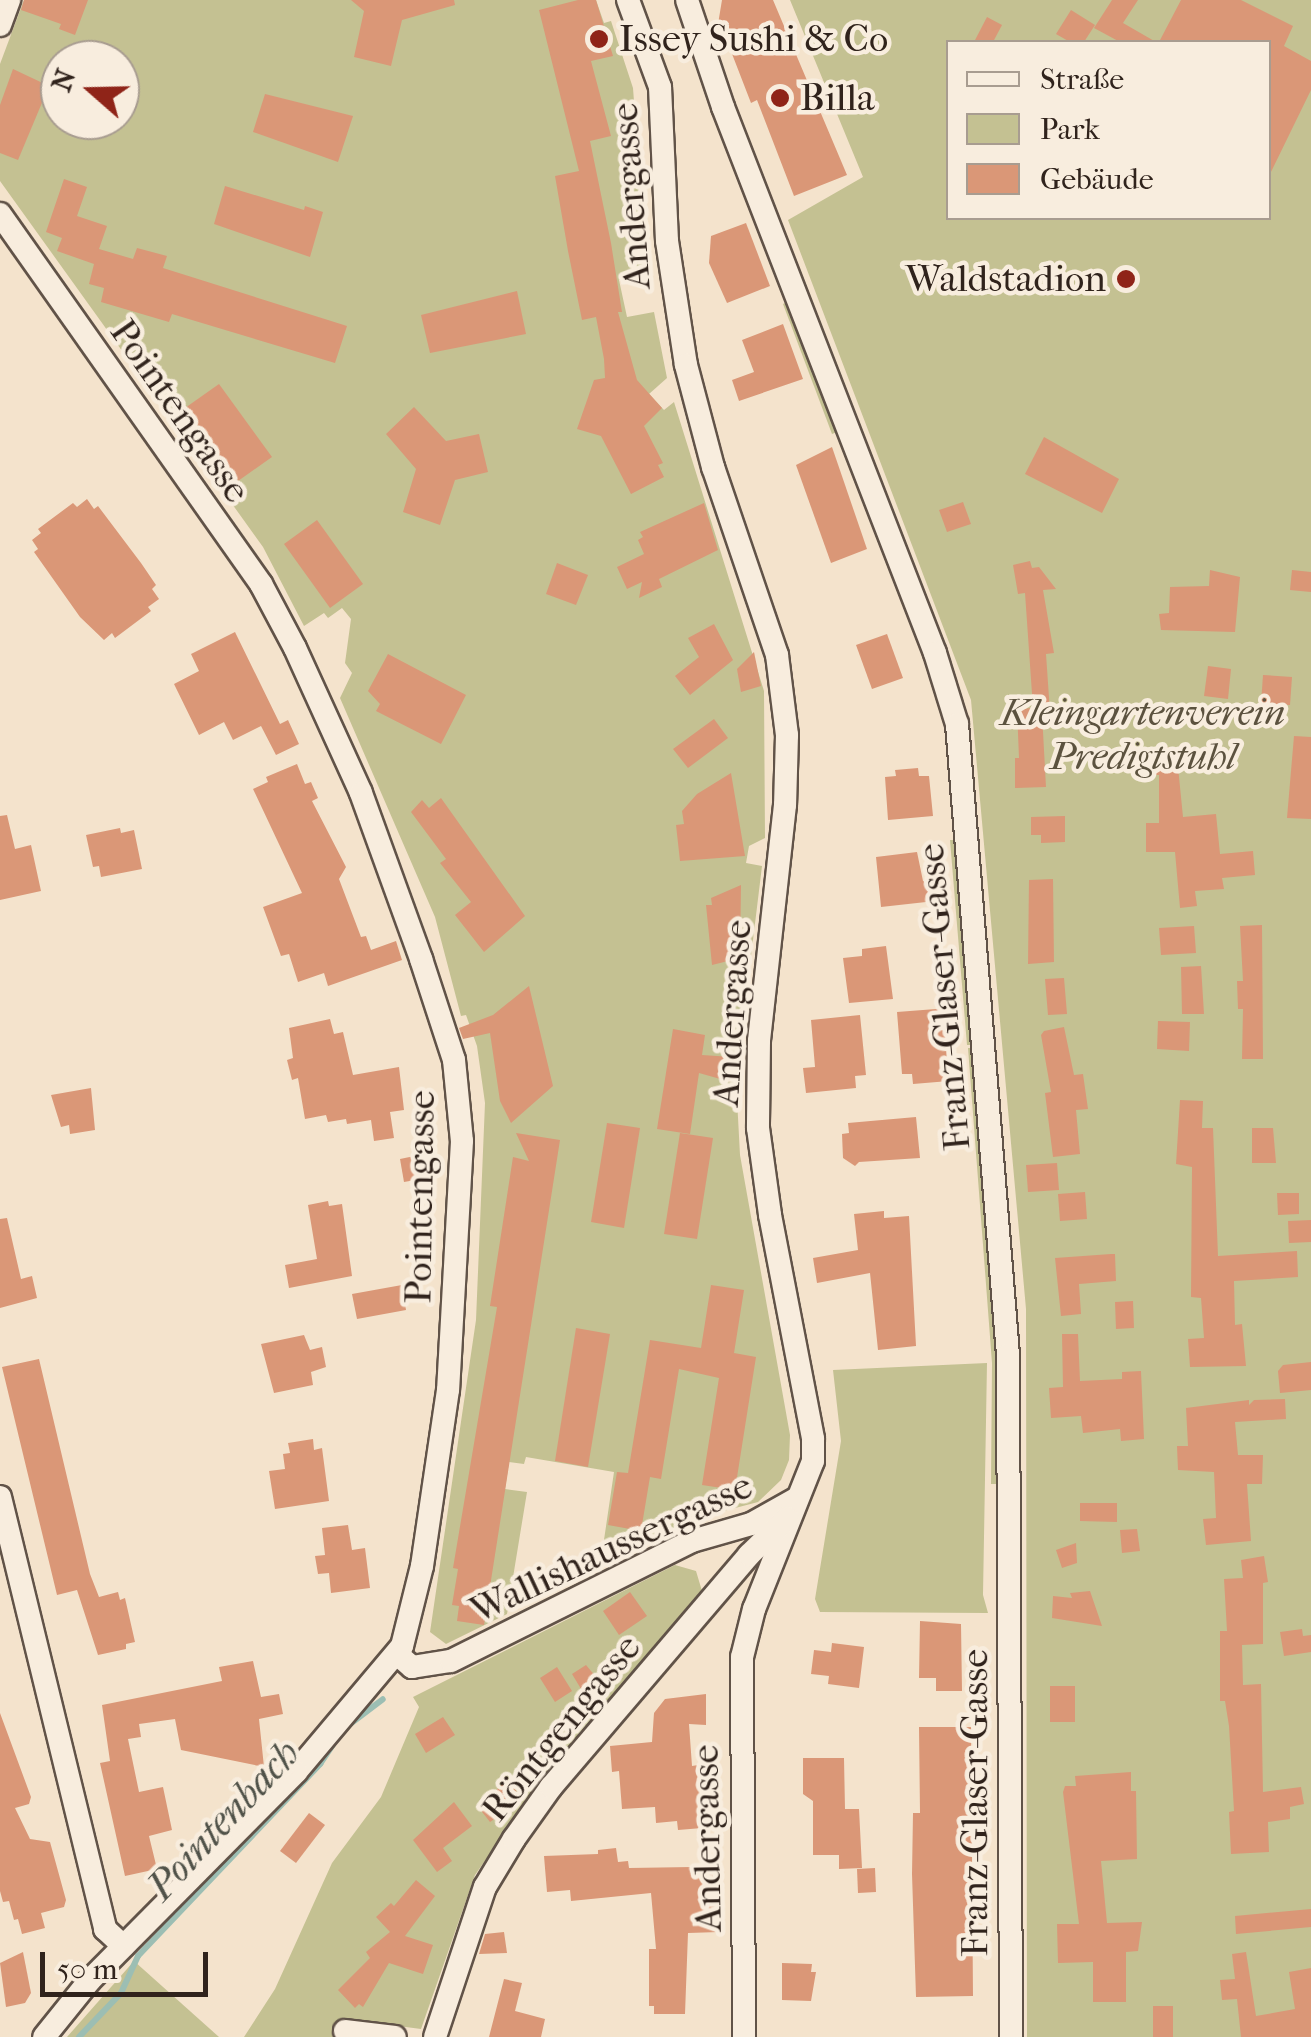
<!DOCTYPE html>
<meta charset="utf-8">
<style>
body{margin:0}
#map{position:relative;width:1311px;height:2037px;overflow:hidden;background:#f4e3cc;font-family:"IM FELL French Canon",serif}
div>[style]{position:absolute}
.green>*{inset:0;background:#c4c192}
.stream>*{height:6px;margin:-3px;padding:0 3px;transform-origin:3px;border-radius:3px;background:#9cbeb3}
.building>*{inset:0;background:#da9777}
.roads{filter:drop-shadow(2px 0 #615348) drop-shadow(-2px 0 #615348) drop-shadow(0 2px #615348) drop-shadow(0 -2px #615348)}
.minor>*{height:22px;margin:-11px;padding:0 11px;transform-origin:11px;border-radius:11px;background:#f8edde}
.dots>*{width:28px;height:28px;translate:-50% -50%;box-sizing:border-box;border:5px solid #f8edde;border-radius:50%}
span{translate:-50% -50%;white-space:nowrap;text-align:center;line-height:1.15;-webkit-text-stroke:9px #f8edde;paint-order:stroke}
.poi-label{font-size:38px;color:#30231c}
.left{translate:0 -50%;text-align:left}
.right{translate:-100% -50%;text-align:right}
.street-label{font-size:38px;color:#30231c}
.park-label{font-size:38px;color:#5c523f;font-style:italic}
.water-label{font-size:40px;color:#505249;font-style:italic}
.legend{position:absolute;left:946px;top:40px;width:325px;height:180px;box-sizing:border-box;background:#f8edde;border:2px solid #a89c90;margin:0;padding:12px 18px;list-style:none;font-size:30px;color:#30231c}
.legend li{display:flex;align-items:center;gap:20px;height:50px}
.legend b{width:50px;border:2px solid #a89c90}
.north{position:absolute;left:40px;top:40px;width:100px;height:100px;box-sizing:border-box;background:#f8edde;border:2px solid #a89c90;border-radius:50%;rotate:290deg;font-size:28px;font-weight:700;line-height:40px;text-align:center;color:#30231c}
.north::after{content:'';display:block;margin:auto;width:35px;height:45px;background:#8f2418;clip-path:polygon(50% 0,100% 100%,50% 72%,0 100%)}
.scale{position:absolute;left:40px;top:1952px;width:168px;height:45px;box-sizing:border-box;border:5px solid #30231c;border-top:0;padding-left:12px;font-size:30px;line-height:35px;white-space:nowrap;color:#30231c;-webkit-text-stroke:8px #f8edde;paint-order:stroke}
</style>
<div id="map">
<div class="green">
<div style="clip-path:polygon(evenodd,24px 0,596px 0,604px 23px,611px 21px,633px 88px,647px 275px,619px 280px,627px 317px,654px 312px,667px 378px,649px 394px,664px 410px,674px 402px,764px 691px,765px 838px,749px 846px,746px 863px,762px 866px,736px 1080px,740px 1155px,790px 1435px,789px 1460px,781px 1480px,758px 1502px,701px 1517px,600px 1567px,614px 1472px,526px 1457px,524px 1464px,509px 1462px,505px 1489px,527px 1492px,507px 1614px,446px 1644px,430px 1632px,476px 1320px,485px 1103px,477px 1046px,466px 1015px,461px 1016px,435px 917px,340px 698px,352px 673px,345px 663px,351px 619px,342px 608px,328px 618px,324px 613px,304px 626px,263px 547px,0 181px,0 64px,24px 0,60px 60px,120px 60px,120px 120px,60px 120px,60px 60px)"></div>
<div style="clip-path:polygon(evenodd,790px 0,1311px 0,1311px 2037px,1027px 2037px,1026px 1309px,971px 700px,788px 220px,863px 177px,790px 0,948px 42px,1268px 42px,1268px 218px,948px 218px,948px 42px)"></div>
<div style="clip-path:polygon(787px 302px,837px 432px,832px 434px,783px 304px)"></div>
<div style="clip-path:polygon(950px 840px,955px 840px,971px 1045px,967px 1045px)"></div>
<div style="clip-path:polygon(968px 1048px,971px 1048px,997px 1362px,996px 1484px,991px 1484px,992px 1363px)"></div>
<div style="clip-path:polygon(987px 1363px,983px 1595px,988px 1613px,820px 1612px,815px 1599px,841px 1441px,833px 1370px)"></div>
<div style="clip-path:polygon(675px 1565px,696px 1571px,702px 1591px,536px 1787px,475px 1875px,421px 2029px,345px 2019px,334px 2037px,244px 2037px,275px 1989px,332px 1863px,381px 1797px,419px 1707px,413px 1697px)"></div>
<div style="clip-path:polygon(134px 1961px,219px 2037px,67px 2037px)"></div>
</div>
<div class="stream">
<div style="left:350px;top:1724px;width:41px;rotate:-37.1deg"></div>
<div style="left:79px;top:2037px;width:61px;rotate:-46.3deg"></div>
<div style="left:121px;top:1993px;width:41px;rotate:-65.3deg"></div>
<div style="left:138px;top:1956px;width:265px;rotate:-46.5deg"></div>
<div style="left:320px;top:1764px;width:23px;rotate:-56deg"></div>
</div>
<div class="building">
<div style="clip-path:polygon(24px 0,88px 0,75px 35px,59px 29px,61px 24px,21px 10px)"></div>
<div style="clip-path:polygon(351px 0,454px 0,455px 5px,402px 20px,391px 66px,354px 57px,364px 11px)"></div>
<div style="clip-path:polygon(578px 0,596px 0,613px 56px,591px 61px,611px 136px,590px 141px,611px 243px,622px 312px,618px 312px,637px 380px,662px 408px,644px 426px,663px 463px,658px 465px,664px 477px,631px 494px,601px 436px,577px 429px,594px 380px,605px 378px,604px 359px,596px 317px,582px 320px,568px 251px,555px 176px,579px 171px,539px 10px)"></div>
<div style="clip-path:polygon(722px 0,773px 0,847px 175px,794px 196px,757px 100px,751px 103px,722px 28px,717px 30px)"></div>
<div style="clip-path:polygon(1112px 0,1138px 0,1123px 23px,1156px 42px,1120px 42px,1094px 28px)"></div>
<div style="clip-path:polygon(1181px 0,1241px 0,1293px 26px,1284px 46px,1311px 61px,1311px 90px,1268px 178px,1268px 42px,1159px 42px)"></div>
<div style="clip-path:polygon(1071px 10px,1095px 25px,1084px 42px,1070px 42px,1056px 34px)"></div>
<div style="clip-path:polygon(987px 17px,1002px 25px,993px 42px,974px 42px)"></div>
<div style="clip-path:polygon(13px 69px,49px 86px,18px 160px,0 153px,0 105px)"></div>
<div style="clip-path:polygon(265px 94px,353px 116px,338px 162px,253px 132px)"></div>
<div style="clip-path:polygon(64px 179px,87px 187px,77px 216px,107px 226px,99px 249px,133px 259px,137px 248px,167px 256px,163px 268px,347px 326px,335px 363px,172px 314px,169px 322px,101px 302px,104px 288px,89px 284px,94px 264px,57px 251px,62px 238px,46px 232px)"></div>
<div style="clip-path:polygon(225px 186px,304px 210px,305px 206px,323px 212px,310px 257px,214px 224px)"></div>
<div style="clip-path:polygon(746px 223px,770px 286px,727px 303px,709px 263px,711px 236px)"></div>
<div style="clip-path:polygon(517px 291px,526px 334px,430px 353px,421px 315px)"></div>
<div style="clip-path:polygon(783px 324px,803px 379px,739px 401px,732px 380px,754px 372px,742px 340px)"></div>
<div style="clip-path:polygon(219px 384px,272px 457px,238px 481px,185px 408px)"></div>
<div style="clip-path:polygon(414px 407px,446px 441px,479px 434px,488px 472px,455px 480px,440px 525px,403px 512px,416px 469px,386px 434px)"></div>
<div style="clip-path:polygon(1044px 437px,1119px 479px,1102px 513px,1025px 474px)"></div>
<div style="clip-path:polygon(832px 447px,867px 549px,831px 563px,796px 465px)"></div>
<div style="clip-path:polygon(87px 499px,94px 509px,98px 506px,141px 563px,156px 585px,152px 589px,159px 599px,148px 607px,151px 611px,115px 638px,112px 633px,104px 640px,80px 617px,34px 552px,38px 549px,32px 540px,41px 533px,38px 529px,73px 503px,77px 507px)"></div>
<div style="clip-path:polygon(963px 502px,971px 524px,947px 532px,939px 510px)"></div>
<div style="clip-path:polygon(704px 503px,718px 550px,659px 579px,662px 587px,639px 598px,642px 582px,627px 589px,617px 567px,644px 554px,638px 540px,643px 537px,640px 532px)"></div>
<div style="clip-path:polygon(317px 520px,363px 584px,330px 608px,284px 544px)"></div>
<div style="clip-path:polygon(1030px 561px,1032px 568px,1039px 567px,1056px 589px,1043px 590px,1054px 653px,1046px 654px,1050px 712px,1042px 713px,1046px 787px,1015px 788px,1015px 758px,1019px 758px,1017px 709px,1033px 708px,1025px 593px,1018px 594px,1013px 565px)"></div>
<div style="clip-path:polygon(557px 563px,588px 575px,576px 605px,546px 594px)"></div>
<div style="clip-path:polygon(1210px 570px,1240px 577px,1235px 632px,1161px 630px,1159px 614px,1169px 613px,1170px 587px,1209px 586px)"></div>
<div style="clip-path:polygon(1292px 570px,1311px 572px,1311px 592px,1290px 590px)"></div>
<div style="clip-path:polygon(714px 624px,733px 660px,690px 695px,675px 676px,699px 657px,688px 638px)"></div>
<div style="clip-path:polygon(235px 632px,280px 724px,288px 720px,299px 744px,276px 755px,261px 726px,233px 740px,224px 722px,199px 735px,174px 684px,199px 671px,191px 654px)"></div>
<div style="clip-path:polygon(887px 634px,903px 678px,872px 689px,856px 645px)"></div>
<div style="clip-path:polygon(754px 652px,761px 686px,741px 692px,737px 669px)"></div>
<div style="clip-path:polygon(388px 654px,466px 695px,441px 744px,376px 711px,380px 704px,368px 691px)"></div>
<div style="clip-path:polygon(1208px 666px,1231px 669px,1228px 699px,1204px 696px)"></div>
<div style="clip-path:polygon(1263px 675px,1292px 677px,1290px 705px,1261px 704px)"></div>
<div style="clip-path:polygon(714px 719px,728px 738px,688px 768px,673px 749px)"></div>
<div style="clip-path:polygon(1294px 736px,1311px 737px,1311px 819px,1287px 818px)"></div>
<div style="clip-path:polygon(1176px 747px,1183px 817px,1216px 814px,1220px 854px,1253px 851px,1255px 875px,1222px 878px,1224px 889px,1195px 891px,1197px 906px,1180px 908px,1175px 852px,1146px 852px,1146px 823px,1159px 823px,1159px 775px,1148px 775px,1148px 748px)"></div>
<div style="clip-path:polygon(297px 764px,305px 784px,311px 782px,318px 798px,312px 801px,346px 867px,339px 879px,361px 937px,366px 936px,371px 950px,396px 941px,402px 960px,328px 986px,324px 973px,298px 982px,289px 954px,281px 956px,263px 907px,302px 893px,253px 789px,268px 782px,266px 777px)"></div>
<div style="clip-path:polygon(918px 768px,919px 776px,929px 776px,933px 816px,888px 820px,885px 777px,896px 776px,895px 770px)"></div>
<div style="clip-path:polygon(731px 773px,745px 856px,680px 861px,676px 825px,684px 824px,682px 811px,697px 794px)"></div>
<div style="clip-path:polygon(441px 798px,525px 916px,484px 952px,455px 915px,471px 902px,440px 863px,446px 859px,411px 812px,422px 800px,429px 808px)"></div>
<div style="clip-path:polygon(7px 815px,15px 849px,31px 845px,41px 891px,0 900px,0 816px)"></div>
<div style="clip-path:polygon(1065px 816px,1065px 842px,1041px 843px,1041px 835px,1031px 835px,1031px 817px)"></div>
<div style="clip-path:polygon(120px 828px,121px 833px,134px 830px,142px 869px,101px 877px,99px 866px,93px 867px,86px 835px)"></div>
<div style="clip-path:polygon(917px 852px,923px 881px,934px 887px,926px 902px,881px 907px,876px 857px)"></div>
<div style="clip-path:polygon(1053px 879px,1054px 962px,1028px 964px,1029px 880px)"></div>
<div style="clip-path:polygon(741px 885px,740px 958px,712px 965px,706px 905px,712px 905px,711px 898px)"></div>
<div style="clip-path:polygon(1262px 925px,1263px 1059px,1242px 1059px,1243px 1009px,1238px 1009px,1237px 981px,1243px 981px,1240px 926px)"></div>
<div style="clip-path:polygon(1194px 926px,1196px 953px,1161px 955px,1159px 928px)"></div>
<div style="clip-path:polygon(886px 946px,893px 999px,849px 1003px,843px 958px,862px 956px,862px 949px)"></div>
<div style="clip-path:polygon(1201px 966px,1204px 1014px,1182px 1014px,1181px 967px)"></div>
<div style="clip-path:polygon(1064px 978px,1067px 1014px,1048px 1015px,1045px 979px)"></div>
<div style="clip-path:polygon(529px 986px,553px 1086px,511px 1123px,500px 1101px,490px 1033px,463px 1039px,459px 1028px,493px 1015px)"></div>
<div style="clip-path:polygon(949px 1008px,951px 1032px,945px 1033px,949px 1081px,913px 1084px,912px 1074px,902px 1074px,897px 1012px)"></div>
<div style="clip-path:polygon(860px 1015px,866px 1075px,855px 1076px,856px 1088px,806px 1093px,803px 1068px,815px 1067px,811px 1020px)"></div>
<div style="clip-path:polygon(330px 1019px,334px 1034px,343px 1032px,353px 1075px,399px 1067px,404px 1110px,390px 1112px,394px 1138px,374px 1141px,371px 1120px,347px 1124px,346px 1119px,328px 1122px,326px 1115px,305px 1119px,298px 1078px,292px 1080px,287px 1060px,293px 1058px,289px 1028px)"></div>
<div style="clip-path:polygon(1158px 1021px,1190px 1022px,1189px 1051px,1157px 1049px)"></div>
<div style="clip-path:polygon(1064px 1027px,1074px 1075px,1083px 1074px,1088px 1109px,1076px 1110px,1080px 1154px,1053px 1157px,1045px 1093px,1051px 1092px,1041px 1035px,1044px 1031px)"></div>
<div style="clip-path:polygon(673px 1029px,705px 1035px,702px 1055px,732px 1057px,731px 1082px,699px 1073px,690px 1134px,657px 1129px)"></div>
<div style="clip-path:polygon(91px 1088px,95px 1130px,70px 1134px,69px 1125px,61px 1127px,51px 1095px)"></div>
<div style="clip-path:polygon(1180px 1100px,1203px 1101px,1202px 1128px,1213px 1128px,1218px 1256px,1297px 1251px,1298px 1277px,1234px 1281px,1235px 1325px,1242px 1324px,1246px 1366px,1190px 1367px,1188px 1339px,1204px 1338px,1201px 1298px,1191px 1297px,1192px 1167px,1176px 1164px)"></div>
<div style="clip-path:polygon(916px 1117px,920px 1158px,859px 1162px,855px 1166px,843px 1158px,842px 1134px,849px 1133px,848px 1123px)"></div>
<div style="clip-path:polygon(607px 1123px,640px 1128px,624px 1228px,591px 1222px)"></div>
<div style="clip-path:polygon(1252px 1128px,1273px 1128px,1276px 1163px,1252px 1163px)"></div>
<div style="clip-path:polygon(516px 1133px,560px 1140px,484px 1625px,457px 1621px,459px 1606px,452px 1605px,458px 1569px,453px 1568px,497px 1307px,490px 1306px,513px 1157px,529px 1161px)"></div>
<div style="clip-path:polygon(680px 1133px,713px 1138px,697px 1239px,664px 1234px)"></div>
<div style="clip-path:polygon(434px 1152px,438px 1176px,404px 1182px,400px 1159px)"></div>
<div style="clip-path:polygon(1057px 1163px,1059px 1190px,1028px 1192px,1026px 1165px)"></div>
<div style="clip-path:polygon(1085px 1192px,1087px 1219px,1060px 1221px,1058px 1194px)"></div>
<div style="clip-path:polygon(1277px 1193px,1299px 1193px,1299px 1214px,1278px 1215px)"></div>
<div style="clip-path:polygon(328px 1201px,329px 1206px,342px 1204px,352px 1276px,289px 1288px,285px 1265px,317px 1259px,308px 1205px)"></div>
<div style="clip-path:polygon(884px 1211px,884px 1218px,909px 1216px,916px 1346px,878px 1350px,870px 1273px,817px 1283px,813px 1258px,858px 1250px,854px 1214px)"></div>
<div style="clip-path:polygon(7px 1218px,21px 1279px,32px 1276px,37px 1298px,0 1308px,0 1219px)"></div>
<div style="clip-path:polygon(1311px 1220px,1311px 1242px,1289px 1243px,1288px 1221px)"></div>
<div style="clip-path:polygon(1111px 1254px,1115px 1254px,1116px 1281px,1079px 1284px,1081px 1314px,1061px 1316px,1055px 1258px)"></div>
<div style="clip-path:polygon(402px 1285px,406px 1310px,357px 1319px,352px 1294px)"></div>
<div style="clip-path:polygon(711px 1285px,744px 1290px,734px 1353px,756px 1357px,735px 1490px,702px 1485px,719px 1378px,679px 1369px,661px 1479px,650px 1477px,641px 1531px,608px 1525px,617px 1472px,628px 1473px,650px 1340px,701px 1348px)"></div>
<div style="clip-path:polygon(1133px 1301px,1134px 1328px,1116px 1329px,1115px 1302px)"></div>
<div style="clip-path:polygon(576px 1328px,610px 1334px,588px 1467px,555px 1461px)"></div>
<div style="clip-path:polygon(1062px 1334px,1078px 1334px,1080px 1381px,1122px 1379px,1122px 1372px,1141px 1371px,1144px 1439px,1121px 1441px,1120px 1429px,1083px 1433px,1081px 1416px,1051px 1418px,1049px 1388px,1063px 1387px)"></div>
<div style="clip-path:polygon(304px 1335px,310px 1350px,322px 1347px,326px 1367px,311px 1372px,313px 1385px,274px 1393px,261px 1344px)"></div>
<div style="clip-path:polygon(39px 1359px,90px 1574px,99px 1597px,118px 1592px,120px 1600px,125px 1598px,135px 1642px,126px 1644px,126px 1649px,98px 1655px,77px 1590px,57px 1595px,2px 1367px)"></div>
<div style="clip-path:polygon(1311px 1362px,1311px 1390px,1280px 1393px,1278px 1371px,1283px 1365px)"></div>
<div style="clip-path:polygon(1285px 1399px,1286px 1419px,1235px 1422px,1238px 1455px,1263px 1455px,1262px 1484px,1247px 1484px,1251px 1541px,1206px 1545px,1203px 1519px,1216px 1518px,1214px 1472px,1178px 1470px,1177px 1446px,1188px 1446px,1186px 1408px,1249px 1400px,1249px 1405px,1254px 1400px)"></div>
<div style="clip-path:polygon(313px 1439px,314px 1450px,322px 1448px,329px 1501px,275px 1509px,269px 1471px,285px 1469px,283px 1454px,290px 1453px,288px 1443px)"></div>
<div style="clip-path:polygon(1080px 1503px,1117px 1503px,1117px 1522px,1080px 1521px)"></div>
<div style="clip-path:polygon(348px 1525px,352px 1550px,365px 1548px,370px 1588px,331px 1593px,329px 1573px,318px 1574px,315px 1556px,325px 1555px,322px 1528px)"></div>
<div style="clip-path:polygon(1137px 1529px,1140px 1551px,1122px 1553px,1120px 1530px)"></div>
<div style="clip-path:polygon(1076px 1543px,1077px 1563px,1062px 1568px,1056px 1550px)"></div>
<div style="clip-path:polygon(1264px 1556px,1268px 1582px,1263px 1583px,1263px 1644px,1242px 1645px,1243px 1685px,1261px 1684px,1263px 1792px,1301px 1787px,1304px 1804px,1290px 1807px,1290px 1819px,1268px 1822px,1269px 1852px,1231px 1854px,1229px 1812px,1234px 1811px,1229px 1726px,1225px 1701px,1220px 1701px,1220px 1631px,1227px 1631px,1224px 1579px,1243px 1578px,1241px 1560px)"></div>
<div style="clip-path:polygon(1090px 1591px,1102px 1626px,1052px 1618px,1053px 1596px,1072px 1598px,1070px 1593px)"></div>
<div style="clip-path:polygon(630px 1592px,647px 1616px,619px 1635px,603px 1611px)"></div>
<div style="clip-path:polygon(920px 1621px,961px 1624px,962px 1691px,936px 1691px,936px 1678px,919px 1678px)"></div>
<div style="clip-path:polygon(1302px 1629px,1303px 1636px,1311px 1635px,1311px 1652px,1284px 1656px,1280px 1632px)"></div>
<div style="clip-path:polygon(832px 1643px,864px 1647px,859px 1688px,828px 1684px,829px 1676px,811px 1674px,814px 1650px,831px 1652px)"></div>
<div style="clip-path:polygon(253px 1661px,261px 1697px,279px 1694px,283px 1714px,259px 1719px,264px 1767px,181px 1750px,175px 1719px,139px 1724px,141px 1737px,128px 1739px,139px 1792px,163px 1787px,172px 1830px,149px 1836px,157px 1869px,125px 1876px,100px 1763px,110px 1761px,102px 1705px,222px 1681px,219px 1667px)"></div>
<div style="clip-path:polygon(586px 1665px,607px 1690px,589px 1702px,572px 1674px)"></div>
<div style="clip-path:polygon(557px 1667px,572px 1691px,555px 1702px,540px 1678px)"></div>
<div style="clip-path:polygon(1050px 1686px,1075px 1686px,1075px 1722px,1050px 1722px)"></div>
<div style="clip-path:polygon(706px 1694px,706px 1725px,689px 1724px,692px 1766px,698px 1765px,701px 1796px,705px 1796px,708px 1820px,702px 1820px,702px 1828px,678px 1830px,677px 1821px,656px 1823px,655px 1807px,622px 1809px,619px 1771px,612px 1772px,610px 1746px,652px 1742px,654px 1713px,665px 1699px)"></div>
<div style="clip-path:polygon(0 1713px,31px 1797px,29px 1804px,15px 1808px,30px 1839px,50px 1842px,66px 1900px,64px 1907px,41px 1913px,45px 1928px,22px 1934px,18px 1919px,14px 1920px,9px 1901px,3px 1902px,0 1891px)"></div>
<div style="clip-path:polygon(443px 1717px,455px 1735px,426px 1753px,415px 1734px)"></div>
<div style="clip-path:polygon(919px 1727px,971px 1727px,973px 1996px,916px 1997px,912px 1874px,913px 1813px,920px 1813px)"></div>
<div style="clip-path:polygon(803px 1758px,844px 1758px,845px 1809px,859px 1809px,862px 1868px,839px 1869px,839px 1855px,813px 1855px,813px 1801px,803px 1794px)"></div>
<div style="clip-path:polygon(1131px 1772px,1131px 1791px,1136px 1791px,1137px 1859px,1101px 1861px,1107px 1923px,1142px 1922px,1138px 1951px,1126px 1952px,1126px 2002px,1093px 2002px,1093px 1962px,1058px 1963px,1057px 1924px,1079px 1924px,1063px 1792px,1065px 1786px,1076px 1786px,1075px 1776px)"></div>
<div style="clip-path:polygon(507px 1779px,523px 1800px,490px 1822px,479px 1808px)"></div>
<div style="clip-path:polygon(454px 1802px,472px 1826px,443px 1848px,452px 1861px,437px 1872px,413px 1840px)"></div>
<div style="clip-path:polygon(309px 1813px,325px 1825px,296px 1863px,280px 1851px)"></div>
<div style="clip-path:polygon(616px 1848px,618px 1862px,628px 1861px,629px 1868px,692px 1867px,692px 1873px,718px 1872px,719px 1932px,688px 1933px,685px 2014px,654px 2014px,654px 2006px,649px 2006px,649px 1949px,656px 1949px,651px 1893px,571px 1901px,570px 1890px,547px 1892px,544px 1856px,598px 1854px,598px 1850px)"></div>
<div style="clip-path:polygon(875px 1868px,876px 1892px,858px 1893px,857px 1869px)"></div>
<div style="clip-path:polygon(416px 1880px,435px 1896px,405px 1936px,433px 1945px,423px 1974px,389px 1963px,363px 2007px,359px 2004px,355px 2008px,338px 1990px,370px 1958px,366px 1952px,390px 1932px,376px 1917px,391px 1903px,394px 1906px)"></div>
<div style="clip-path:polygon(1311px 1909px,1311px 1927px,1236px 1934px,1235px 1916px)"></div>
<div style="clip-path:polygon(504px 1932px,507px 1953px,479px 1954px,485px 1934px)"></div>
<div style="clip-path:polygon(23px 1952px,31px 1993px,25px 2003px,6px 2007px,0 1963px)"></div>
<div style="clip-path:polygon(1246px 1952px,1256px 2016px,1295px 2009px,1289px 1972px,1311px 1968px,1311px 2037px,1241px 2037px,1237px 1999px,1222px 2000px,1220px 1980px,1235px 1979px,1232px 1954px)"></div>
<div style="clip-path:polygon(782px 1963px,812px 1964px,811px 1972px,816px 1972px,811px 2001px,782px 2000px)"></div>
<div style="clip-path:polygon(504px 1979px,522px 1983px,515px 2011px,545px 2019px,541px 2037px,489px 2037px)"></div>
<div style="clip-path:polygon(1153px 2006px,1173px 2006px,1173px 2037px,1153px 2037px)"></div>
</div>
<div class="roads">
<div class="minor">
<div style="left:628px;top:0;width:93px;rotate:69.8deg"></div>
<div style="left:660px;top:87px;width:154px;rotate:87.4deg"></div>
<div style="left:667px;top:241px;width:125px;rotate:81.3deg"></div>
<div style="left:686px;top:365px;width:106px;rotate:75.2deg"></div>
<div style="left:713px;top:467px;width:199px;rotate:71.2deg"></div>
<div style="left:777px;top:655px;width:81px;rotate:82.9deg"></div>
<div style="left:787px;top:735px;width:70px;rotate:91.6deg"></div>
<div style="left:785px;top:805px;width:237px;rotate:96.3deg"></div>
<div style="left:759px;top:1041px;width:87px;rotate:90.7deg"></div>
<div style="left:758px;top:1128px;width:88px;rotate:82.1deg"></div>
<div style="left:770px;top:1215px;width:228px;rotate:79.1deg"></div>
<div style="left:813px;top:1439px;width:22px;rotate:90deg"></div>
<div style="left:813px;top:1461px;width:159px;rotate:111.7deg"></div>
<div style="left:754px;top:1609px;width:49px;rotate:104deg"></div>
<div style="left:742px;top:1657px;width:380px;rotate:89.7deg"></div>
<div style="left:687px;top:0;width:113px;rotate:71.4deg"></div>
<div style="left:723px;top:107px;width:586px;rotate:68.78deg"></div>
<div style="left:935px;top:653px;width:74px;rotate:72.8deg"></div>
<div style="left:957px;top:724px;width:633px;rotate:85.38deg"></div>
<div style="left:1008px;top:1355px;width:682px;rotate:89.75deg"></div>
<div style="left:0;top:25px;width:27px;rotate:-70deg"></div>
<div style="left:0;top:214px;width:453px;rotate:54.8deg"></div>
<div style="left:261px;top:584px;width:72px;rotate:62deg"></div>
<div style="left:295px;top:648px;width:159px;rotate:65.5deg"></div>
<div style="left:361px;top:793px;width:177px;rotate:70.1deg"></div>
<div style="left:421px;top:959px;width:106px;rotate:71.9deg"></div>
<div style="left:454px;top:1060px;width:81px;rotate:84.4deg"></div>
<div style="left:462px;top:1141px;width:249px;rotate:93.2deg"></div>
<div style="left:448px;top:1390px;width:178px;rotate:98.4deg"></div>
<div style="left:422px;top:1566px;width:82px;rotate:104deg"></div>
<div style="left:402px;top:1646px;width:165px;rotate:130.1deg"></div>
<div style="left:296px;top:1772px;width:293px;rotate:134.7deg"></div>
<div style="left:90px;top:1980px;width:73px;rotate:128.9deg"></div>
<div style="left:0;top:1497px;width:445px;rotate:76.3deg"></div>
<div style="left:105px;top:1929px;width:25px;rotate:43deg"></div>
<div style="left:397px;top:1654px;width:20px;rotate:41deg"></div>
<div style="left:412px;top:1667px;width:39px;rotate:-9deg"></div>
<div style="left:451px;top:1661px;width:269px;rotate:-26.5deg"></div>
<div style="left:692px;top:1541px;width:61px;rotate:-16.1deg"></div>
<div style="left:751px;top:1524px;width:51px;rotate:-29.1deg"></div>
<div style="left:345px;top:2031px;width:50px;rotate:6.8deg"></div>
<div style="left:435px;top:2037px;width:158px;rotate:-71.6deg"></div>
<div style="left:485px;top:1887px;width:56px;rotate:-58.9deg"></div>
<div style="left:514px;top:1839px;width:64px;rotate:-54.6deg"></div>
<div style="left:551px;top:1787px;width:305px;rotate:-49.5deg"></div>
<div style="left:749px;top:1555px;width:53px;rotate:-44.2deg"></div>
</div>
</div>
<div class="dots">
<div style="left:599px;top:39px;background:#8f2418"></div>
<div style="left:780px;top:98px;background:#8f2418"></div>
<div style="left:1126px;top:279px;background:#8f2418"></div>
</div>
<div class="poi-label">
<span class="left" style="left:619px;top:39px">Issey Sushi &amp; Co</span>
<span class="left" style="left:800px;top:98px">Billa</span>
<span class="right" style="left:1106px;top:279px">Waldstadion</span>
</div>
<div class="street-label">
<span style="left:631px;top:196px;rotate:-94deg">Andergasse</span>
<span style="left:180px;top:411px;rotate:55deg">Pointengasse</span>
<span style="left:944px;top:997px;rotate:-95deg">Franz-Glaser-Gasse</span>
<span style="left:732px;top:1013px;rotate:-86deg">Andergasse</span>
<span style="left:420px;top:1197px;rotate:-89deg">Pointengasse</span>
<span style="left:611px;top:1548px;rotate:-25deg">Wallishaussergasse</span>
<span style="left:561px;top:1728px;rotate:-51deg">Röntgengasse</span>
<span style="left:975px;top:1803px;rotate:-90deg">Franz-Glaser-Gasse</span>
<span style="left:707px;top:1838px;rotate:-91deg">Andergasse</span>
</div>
<div class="park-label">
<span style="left:1143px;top:735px">Kleingartenverein<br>Predigtstuhl</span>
</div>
<div class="water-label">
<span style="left:223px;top:1820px;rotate:-47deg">Pointenbach</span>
</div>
<ul class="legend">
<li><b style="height:12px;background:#f8edde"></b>Straße</li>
<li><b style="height:28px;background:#c4c192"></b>Park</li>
<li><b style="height:28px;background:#da9777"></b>Gebäude</li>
</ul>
<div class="north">N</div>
<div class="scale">50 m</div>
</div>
